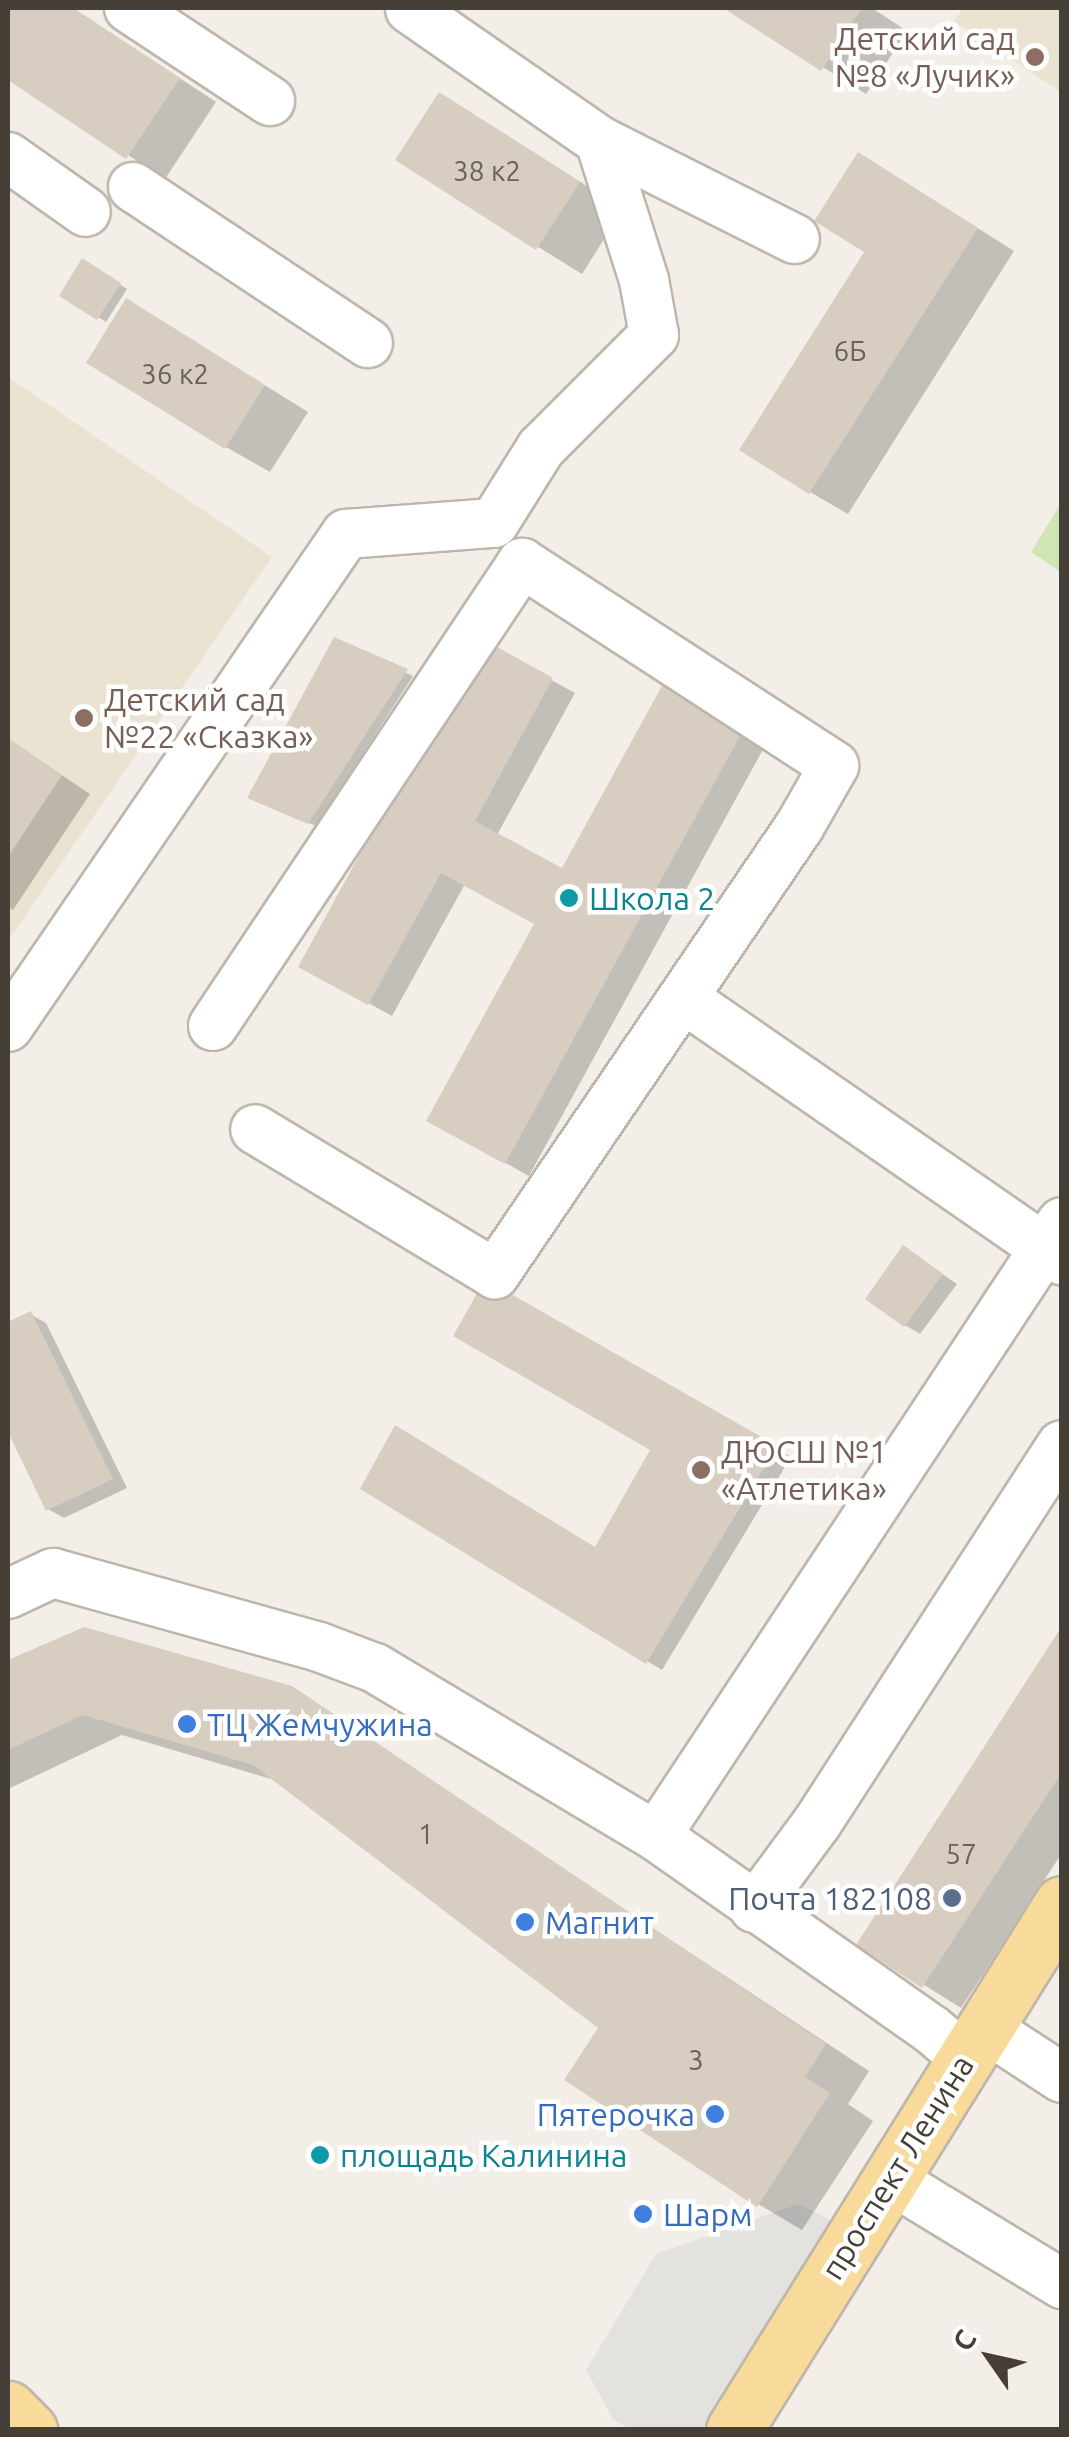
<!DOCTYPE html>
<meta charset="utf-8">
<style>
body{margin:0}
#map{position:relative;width:1069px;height:2437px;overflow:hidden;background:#f3efe8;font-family:Ubuntu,sans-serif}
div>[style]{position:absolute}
.education>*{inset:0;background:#ebe3d2}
.green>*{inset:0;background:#cfe5b3}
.parking>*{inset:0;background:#e4e2df}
.shadow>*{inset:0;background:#0003}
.building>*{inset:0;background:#d7cdc1}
.roads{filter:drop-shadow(2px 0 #beb6ab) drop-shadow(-2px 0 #beb6ab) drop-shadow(0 2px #beb6ab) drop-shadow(0 -2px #beb6ab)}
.minor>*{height:48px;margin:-24px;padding:0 24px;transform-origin:24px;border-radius:24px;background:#fff}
.major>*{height:55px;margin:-27.5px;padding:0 27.5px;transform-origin:27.5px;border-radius:27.5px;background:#f8db9b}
.dots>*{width:28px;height:28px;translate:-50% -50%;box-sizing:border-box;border:5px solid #fff;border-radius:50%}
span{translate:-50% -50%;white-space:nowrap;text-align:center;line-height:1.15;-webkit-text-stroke:9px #fff;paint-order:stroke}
.number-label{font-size:28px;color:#6a625a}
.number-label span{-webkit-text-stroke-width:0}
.education-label{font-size:32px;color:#785e54}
.right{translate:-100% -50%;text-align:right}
.left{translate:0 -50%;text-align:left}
.culture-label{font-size:32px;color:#0d838f}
.shop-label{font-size:32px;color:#366cbe}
.service-label{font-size:32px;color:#4e5e75}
.street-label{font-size:32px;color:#453f37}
.frame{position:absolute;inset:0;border:10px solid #453f37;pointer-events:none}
.north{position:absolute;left:939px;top:2307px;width:100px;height:100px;-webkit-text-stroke:8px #fff;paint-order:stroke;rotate:304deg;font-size:28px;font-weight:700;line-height:40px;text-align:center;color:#453f37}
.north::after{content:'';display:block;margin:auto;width:35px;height:45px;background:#453f37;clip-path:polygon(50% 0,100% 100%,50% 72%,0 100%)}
</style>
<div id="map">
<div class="education">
<div style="clip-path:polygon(963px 8px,1061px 8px,1061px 92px,954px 22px)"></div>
<div style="clip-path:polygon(8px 377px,272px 557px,8px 941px)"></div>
</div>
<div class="green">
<div style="clip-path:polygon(1061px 503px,1062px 572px,1061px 572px,1031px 552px)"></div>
</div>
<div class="parking">
<div style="clip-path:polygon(798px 2204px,843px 2226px,707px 2429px,629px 2429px,613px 2419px,586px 2370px,656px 2254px)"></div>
</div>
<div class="shadow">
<div style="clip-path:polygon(8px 8px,73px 8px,216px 102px,165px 179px,8px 77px)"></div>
<div style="clip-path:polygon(728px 8px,872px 8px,907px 31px,866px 94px)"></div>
<div style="clip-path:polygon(483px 120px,623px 209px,582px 274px,398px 160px)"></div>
<div style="clip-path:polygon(897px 177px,1014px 251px,848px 514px,810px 492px,867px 251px)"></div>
<div style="clip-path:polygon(83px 262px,127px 289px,106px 322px,62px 295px)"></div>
<div style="clip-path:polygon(171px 327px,308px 412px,270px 472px,226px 447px)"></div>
<div style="clip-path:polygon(335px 640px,413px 676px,316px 826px,257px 801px)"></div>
<div style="clip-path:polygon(480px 641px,575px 693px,497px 835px,563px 871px,670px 676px,772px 733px,529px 1176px,429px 1120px,538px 924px,465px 884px,392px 1016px,301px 966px)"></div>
<div style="clip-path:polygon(8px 739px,90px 794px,13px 910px,8px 907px)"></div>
<div style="clip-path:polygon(904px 1248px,957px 1284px,920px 1334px,905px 1325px)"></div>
<div style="clip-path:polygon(486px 1283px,791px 1457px,662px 1670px,363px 1488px,596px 1550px,653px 1450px)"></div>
<div style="clip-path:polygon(30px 1314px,46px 1323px,127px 1488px,64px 1518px,48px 1509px,8px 1426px,8px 1325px)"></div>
<div style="clip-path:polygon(84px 1630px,291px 1689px,869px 2071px,848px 2104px,873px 2121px,802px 2230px,758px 2204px,601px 2027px,278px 1781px,122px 1735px,8px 1789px,8px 1663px)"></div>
<div style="clip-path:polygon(1062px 1631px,1062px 1853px,961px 2008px,859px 1944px)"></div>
</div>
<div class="building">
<div style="clip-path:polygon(8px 8px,72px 8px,180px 78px,126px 159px,8px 80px)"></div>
<div style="clip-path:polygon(723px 8px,862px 8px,821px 71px)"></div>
<div style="clip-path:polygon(439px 92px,580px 182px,536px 250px,395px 160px)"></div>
<div style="clip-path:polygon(858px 152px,978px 228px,809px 494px,739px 450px,864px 252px,814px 221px)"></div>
<div style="clip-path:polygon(82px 258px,121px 283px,97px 320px,59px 296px)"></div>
<div style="clip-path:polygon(126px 298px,265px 385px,225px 449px,86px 363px)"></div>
<div style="clip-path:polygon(334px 637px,408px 669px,308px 824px,247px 798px)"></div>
<div style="clip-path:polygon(479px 637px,553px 678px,475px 821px,562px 868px,669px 673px,750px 718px,505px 1164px,426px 1121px,534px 924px,441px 873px,368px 1005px,298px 967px)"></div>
<div style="clip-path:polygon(8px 738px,62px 775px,8px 857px)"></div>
<div style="clip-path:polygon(903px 1245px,943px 1274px,904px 1327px,865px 1299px)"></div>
<div style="clip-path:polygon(485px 1279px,777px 1446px,646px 1664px,360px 1489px,395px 1425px,595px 1547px,650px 1450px,453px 1336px)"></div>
<div style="clip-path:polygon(989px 1283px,1005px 1293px,983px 1328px,967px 1318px)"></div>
<div style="clip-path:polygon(31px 1311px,113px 1479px,46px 1511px,8px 1432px,8px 1322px)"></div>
<div style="clip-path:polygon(1062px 1626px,1062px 1772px,922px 1988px,856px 1945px)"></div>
<div style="clip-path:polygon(84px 1627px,292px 1686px,826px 2044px,805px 2077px,830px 2093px,757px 2207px,564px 2080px,598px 2028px,253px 1765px,83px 1715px,8px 1750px,8px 1660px)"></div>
</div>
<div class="roads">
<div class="minor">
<div style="left:129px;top:8px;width:169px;rotate:33.4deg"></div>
<div style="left:410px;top:9px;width:231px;rotate:34.8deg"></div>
<div style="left:600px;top:141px;width:218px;rotate:26.7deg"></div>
<div style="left:8px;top:157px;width:95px;rotate:35.2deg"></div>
<div style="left:133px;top:187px;width:282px;rotate:33.6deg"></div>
<div style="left:683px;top:998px;width:461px;rotate:34.7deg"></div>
<div style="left:213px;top:1026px;width:557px;rotate:-56.28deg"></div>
<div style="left:522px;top:563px;width:372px;rotate:33deg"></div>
<div style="left:834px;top:766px;width:70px;rotate:119.8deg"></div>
<div style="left:799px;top:827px;width:541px;rotate:124.22deg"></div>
<div style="left:495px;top:1274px;width:280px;rotate:-148.9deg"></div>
<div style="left:8px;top:1027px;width:598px;rotate:-55.57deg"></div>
<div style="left:346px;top:534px;width:148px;rotate:-4.3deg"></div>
<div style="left:494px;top:523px;width:89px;rotate:-57.9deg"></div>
<div style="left:541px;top:448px;width:160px;rotate:-45deg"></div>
<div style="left:654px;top:335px;width:56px;rotate:-100.3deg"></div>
<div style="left:644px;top:280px;width:146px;rotate:-107.6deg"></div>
<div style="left:8px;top:1594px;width:50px;rotate:-25deg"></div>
<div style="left:53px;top:1573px;width:276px;rotate:15.5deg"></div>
<div style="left:319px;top:1647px;width:60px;rotate:20.6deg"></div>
<div style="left:375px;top:1668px;width:327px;rotate:30.9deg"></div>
<div style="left:656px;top:1836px;width:336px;rotate:35.1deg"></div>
<div style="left:931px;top:2029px;width:45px;rotate:40.5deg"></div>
<div style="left:656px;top:1836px;width:736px;rotate:-56.53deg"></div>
<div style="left:754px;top:1908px;width:106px;rotate:-53.5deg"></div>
<div style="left:817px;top:1823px;width:450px;rotate:-57.1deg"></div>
<div style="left:984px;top:2027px;width:93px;rotate:33.2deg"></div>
<div style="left:890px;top:2179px;width:202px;rotate:31.4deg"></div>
</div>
<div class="major">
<div style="left:8px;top:2409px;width:30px;rotate:45deg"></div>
<div style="left:734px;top:2430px;width:620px;rotate:-58.05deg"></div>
</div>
</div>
<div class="dots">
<div style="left:1035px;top:57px;background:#8d6e63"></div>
<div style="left:84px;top:718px;background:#8d6e63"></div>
<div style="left:569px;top:898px;background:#0f9aa8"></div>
<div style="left:701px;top:1470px;background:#8d6e63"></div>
<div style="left:187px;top:1724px;background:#3f7fe0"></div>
<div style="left:952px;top:1898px;background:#5c6f8a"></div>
<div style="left:525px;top:1922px;background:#3f7fe0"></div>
<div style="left:715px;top:2114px;background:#3f7fe0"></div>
<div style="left:320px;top:2155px;background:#0f9aa8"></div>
<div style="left:643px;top:2214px;background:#3f7fe0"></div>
</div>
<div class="number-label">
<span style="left:487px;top:171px">38 к2</span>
<span style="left:850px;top:351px">6Б</span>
<span style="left:175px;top:374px">36 к2</span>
<span style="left:426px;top:1834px">1</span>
<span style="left:961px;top:1854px">57</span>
<span style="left:696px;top:2060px">3</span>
</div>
<div class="education-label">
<span class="right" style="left:1015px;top:57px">Детский сад<br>№8 «Лучик»</span>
<span class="left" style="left:104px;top:718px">Детский сад<br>№22 «Сказка»</span>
<span class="left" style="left:721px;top:1470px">ДЮСШ №1<br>«Атлетика»</span>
</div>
<div class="culture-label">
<span class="left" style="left:589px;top:898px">Школа 2</span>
<span class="left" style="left:340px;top:2155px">площадь Калинина</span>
</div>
<div class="shop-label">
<span class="left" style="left:207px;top:1724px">ТЦ Жемчужина</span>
<span class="left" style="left:545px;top:1922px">Магнит</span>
<span class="right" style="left:695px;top:2114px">Пятерочка</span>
<span class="left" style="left:663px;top:2214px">Шарм</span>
</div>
<div class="service-label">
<span class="right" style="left:932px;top:1898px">Почта 182108</span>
</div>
<div class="street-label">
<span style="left:897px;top:2167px;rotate:-58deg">проспект Ленина</span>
</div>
<div class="frame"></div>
<div class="north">С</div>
</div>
